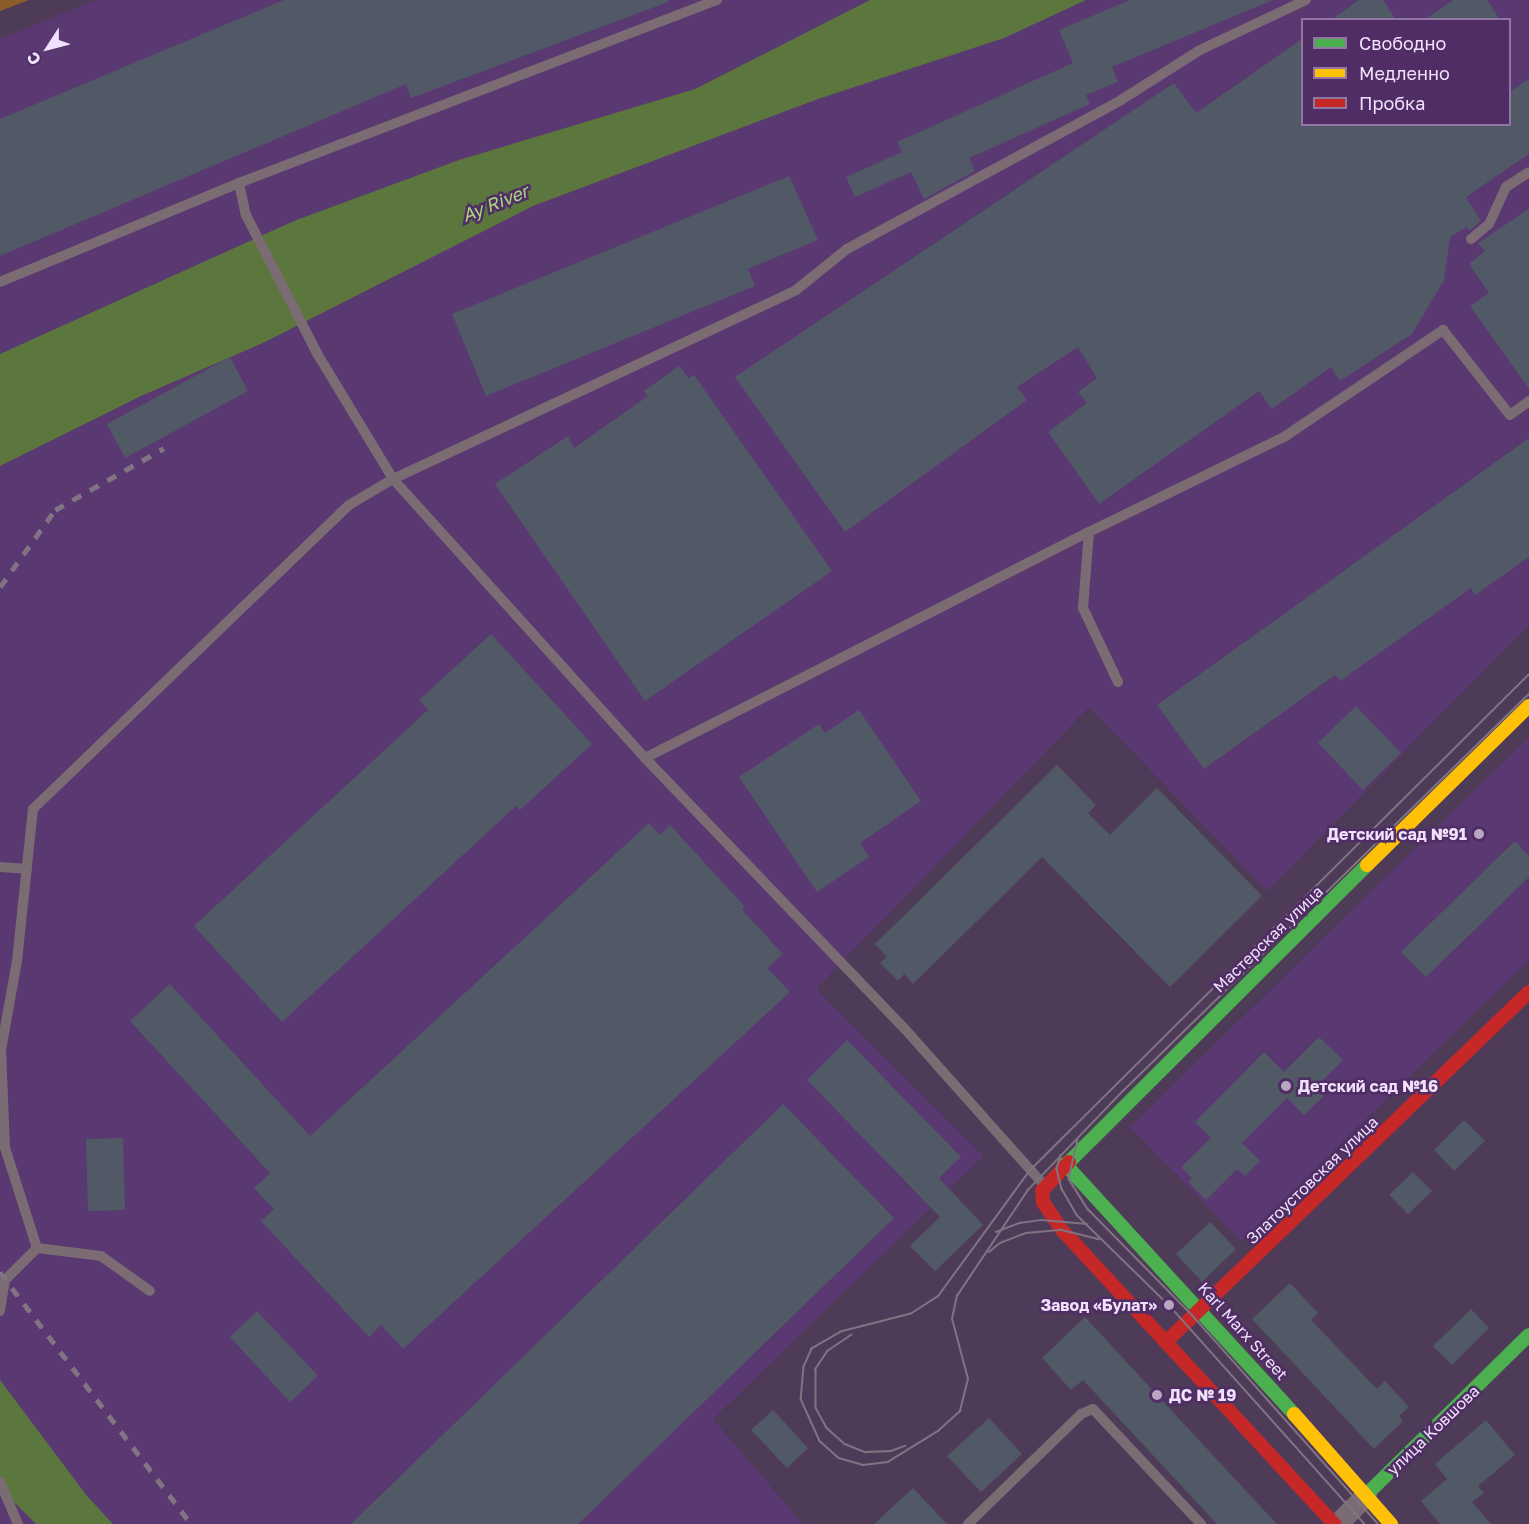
<!DOCTYPE html>
<meta charset="utf-8">
<style>
body{margin:0}
#map{position:relative;width:1529px;height:1524px;overflow:hidden;background:#4d3b58;font-family:"Golos Text",sans-serif}
div>[style]{position:absolute}
.built>*{inset:0;background:#5a3871}
.forest>*{inset:0;background:#8b5e29}
.water>*{inset:0;background:#5c773d}
.building>*{inset:0;background:#515966}
.lane>*{height:10px;margin:-5px;padding:0 5px;transform-origin:5px;border-radius:5px;background:#7a6c72}
.street>*{height:21px;margin:-10.5px;padding:0 10.5px;transform-origin:10.5px;border-radius:10.5px;background:#7a6c72}
.fast>*{height:14px;margin:-7px;padding:0 7px;transform-origin:7px;border-radius:7px;background:#4caf50}
.slow>*{height:14px;margin:-7px;padding:0 7px;transform-origin:7px;border-radius:7px;background:#ffc107}
.jam>*{height:14px;margin:-7px;padding:0 7px;transform-origin:7px;border-radius:7px;background:#c62828}
.tram>*{height:1.5px;margin:-0.75px;padding:0 0.75px;transform-origin:0.75px;border-radius:0.75px;background:#817482}
.rail>*{height:4.5px;margin-top:-2.25px;transform-origin:0;background:repeating-linear-gradient(90deg,#817482 0 10px,transparent 0 20px)}
.dots>*{width:16px;height:16px;translate:-50% -50%;box-sizing:border-box;border:3px solid #502e65;border-radius:50%}
span{translate:-50% -50%;white-space:nowrap;text-align:center;line-height:1.15;-webkit-text-stroke:5px #502e65;paint-order:stroke}
.poi-label{font-size:16px;color:#f0e1fc;font-weight:700}
.right{translate:-100% -50%;text-align:right}
.left{translate:0 -50%;text-align:left}
.street-label{font-size:16px;color:#f0e1fc}
.water-label{font-size:18px;color:#a9d87a;font-style:italic}
.legend{position:absolute;left:1301px;top:18px;width:210px;height:108px;box-sizing:border-box;background:#502e65;border:2px solid #9076a1;margin:0;padding:8px 10px;list-style:none;font-size:18px;color:#f0e1fc}
.legend li{display:flex;align-items:center;gap:12px;height:30px}
.legend b{width:30px;border:2px solid #9076a1}
.north{position:absolute;left:18px;top:18px;width:60px;height:60px;-webkit-text-stroke:4px #502e65;paint-order:stroke;rotate:234deg;font-size:16px;font-weight:700;line-height:24px;text-align:center;color:#f0e1fc}
.north::after{content:'';display:block;margin:auto;width:21px;height:27px;background:#f0e1fc;clip-path:polygon(50% 0,100% 100%,50% 72%,0 100%)}
</style>
<div id="map">
<div class="built">
<div style="clip-path:polygon(evenodd,96px 0,1529px 0,1529px 625px,1267px 891px,1089px 707px,816px 989px,984px 1156px,713px 1419px,803px 1524px,0 1524px,0 39px,96px 0,1302px 20px,1510px 20px,1510px 124px,1302px 124px,1302px 20px)"></div>
<div style="clip-path:polygon(1529px 737px,1529px 960px,1241px 1241px,1130px 1127px)"></div>
</div>
<div class="forest">
<div style="clip-path:polygon(0 0,29px 0,0 11px)"></div>
</div>
<div class="water">
<div style="clip-path:polygon(870px 0,1086px 0,1004px 38px,818px 99px,533px 206px,265px 342px,141px 396px,0 466px,0 354px,294px 221px,459px 160px,695px 89px)"></div>
<div style="clip-path:polygon(0 1380px,87px 1496px,113px 1524px,36px 1524px,0 1488px)"></div>
</div>
<div class="building">
<div style="clip-path:polygon(284px 0,668px 0,668px 2px,411px 98px,406px 84px,0 256px,0 119px)"></div>
<div style="clip-path:polygon(1130px 0,1273px 0,1112px 67px,1118px 82px,1086px 95px,1090px 104px,969px 158px,975px 171px,924px 199px,911px 172px,855px 197px,846px 177px,902px 152px,897px 142px,1073px 63px,1059px 30px)"></div>
<div style="clip-path:polygon(1359px 0,1383px 0,1396px 20px,1331px 20px)"></div>
<div style="clip-path:polygon(1453px 0,1487px 0,1500px 20px,1424px 20px)"></div>
<div style="clip-path:polygon(1302px 39px,1302px 124px,1509px 124px,1509px 92px,1529px 79px,1529px 154px,1466px 197px,1481px 221px,1469px 231px,1467px 227px,1450px 237px,1444px 280px,1412px 334px,1340px 381px,1331px 367px,1272px 409px,1259px 391px,1099px 504px,1048px 432px,1087px 403px,1078px 392px,1097px 378px,1078px 347px,1017px 387px,1027px 400px,845px 532px,735px 377px,1174px 83px,1196px 113px)"></div>
<div style="clip-path:polygon(789px 176px,818px 240px,748px 269px,755px 286px,486px 396px,452px 314px)"></div>
<div style="clip-path:polygon(1529px 209px,1529px 389px,1470px 306px,1489px 293px,1469px 264px,1485px 251px,1478px 243px)"></div>
<div style="clip-path:polygon(230px 357px,248px 391px,125px 458px,107px 424px)"></div>
<div style="clip-path:polygon(679px 366px,689px 378px,694px 375px,832px 571px,645px 701px,495px 484px,568px 436px,574px 448px,648px 396px,644px 391px)"></div>
<div style="clip-path:polygon(1529px 438px,1529px 557px,1475px 595px,1471px 588px,1340px 681px,1335px 675px,1204px 769px,1157px 705px)"></div>
<div style="clip-path:polygon(491px 634px,592px 744px,520px 810px,516px 806px,282px 1022px,194px 926px,428px 710px,419px 700px)"></div>
<div style="clip-path:polygon(1356px 706px,1401px 753px,1363px 790px,1318px 743px)"></div>
<div style="clip-path:polygon(859px 710px,921px 801px,860px 843px,869px 857px,817px 892px,739px 777px,819px 724px,825px 733px)"></div>
<div style="clip-path:polygon(1057px 765px,1096px 805px,1088px 813px,1110px 835px,1157px 788px,1262px 896px,1170px 987px,1042px 857px,913px 984px,904px 974px,898px 981px,880px 963px,887px 957px,875px 944px)"></div>
<div style="clip-path:polygon(649px 823px,660px 835px,670px 825px,745px 907px,742px 910px,783px 954px,767px 968px,790px 992px,403px 1349px,381px 1325px,369px 1337px,261px 1221px,274px 1209px,254px 1188px,270px 1173px,130px 1021px,170px 984px,310px 1136px)"></div>
<div style="clip-path:polygon(1515px 841px,1529px 856px,1529px 877px,1426px 977px,1401px 952px)"></div>
<div style="clip-path:polygon(1319px 1037px,1343px 1060px,1315px 1088px,1324px 1096px,1304px 1115px,1287px 1098px,1242px 1143px,1260px 1161px,1245px 1176px,1237px 1169px,1206px 1200px,1188px 1182px,1192px 1178px,1181px 1167px,1211px 1138px,1195px 1122px,1264px 1052px,1284px 1072px)"></div>
<div style="clip-path:polygon(847px 1040px,961px 1157px,939px 1178px,983px 1225px,935px 1271px,910px 1246px,940px 1217px,807px 1080px)"></div>
<div style="clip-path:polygon(783px 1104px,894px 1218px,578px 1524px,351px 1524px)"></div>
<div style="clip-path:polygon(1464px 1120px,1485px 1141px,1454px 1171px,1434px 1150px)"></div>
<div style="clip-path:polygon(123px 1138px,125px 1210px,88px 1211px,86px 1139px)"></div>
<div style="clip-path:polygon(1413px 1172px,1432px 1191px,1408px 1214px,1389px 1195px)"></div>
<div style="clip-path:polygon(1210px 1222px,1236px 1249px,1202px 1282px,1176px 1254px)"></div>
<div style="clip-path:polygon(1290px 1283px,1318px 1313px,1311px 1320px,1377px 1389px,1385px 1381px,1409px 1407px,1399px 1416px,1403px 1421px,1374px 1449px,1252px 1319px)"></div>
<div style="clip-path:polygon(1471px 1309px,1489px 1328px,1452px 1365px,1433px 1346px)"></div>
<div style="clip-path:polygon(257px 1311px,318px 1376px,290px 1402px,230px 1337px)"></div>
<div style="clip-path:polygon(1085px 1317px,1157px 1395px,1277px 1524px,1217px 1524px,1083px 1380px,1071px 1390px,1042px 1358px)"></div>
<div style="clip-path:polygon(773px 1410px,808px 1448px,787px 1468px,751px 1430px)"></div>
<div style="clip-path:polygon(989px 1418px,1022px 1454px,981px 1492px,947px 1456px)"></div>
<div style="clip-path:polygon(1486px 1420px,1515px 1455px,1478px 1486px,1484px 1493px,1472px 1502px,1491px 1524px,1440px 1524px,1421px 1501px,1447px 1479px,1435px 1464px)"></div>
<div style="clip-path:polygon(913px 1488px,947px 1524px,874px 1524px)"></div>
</div>
<div class="lane">
<div style="left:239px;top:183px;width:33px;rotate:78deg"></div>
<div style="left:246px;top:215px;width:157px;rotate:62.8deg"></div>
<div style="left:318px;top:355px;width:145px;rotate:58.8deg"></div>
<div style="left:393px;top:479px;width:376px;rotate:47.9deg"></div>
<div style="left:645px;top:758px;width:374px;rotate:46.2deg"></div>
<div style="left:904px;top:1028px;width:210px;rotate:48.3deg"></div>
<div style="left:1471px;top:239px;width:23px;rotate:-40deg"></div>
<div style="left:1489px;top:224px;width:41px;rotate:-65.3deg"></div>
<div style="left:1506px;top:187px;width:27px;rotate:-33deg"></div>
<div style="left:0;top:282px;width:259px;rotate:-22.5deg"></div>
<div style="left:239px;top:183px;width:512px;rotate:-20.95deg"></div>
<div style="left:1118px;top:682px;width:82px;rotate:-115.3deg"></div>
<div style="left:1083px;top:608px;width:76px;rotate:-85.5deg"></div>
<div style="left:1089px;top:532px;width:217px;rotate:-26deg"></div>
<div style="left:1284px;top:437px;width:192px;rotate:-33.9deg"></div>
<div style="left:1443px;top:330px;width:108px;rotate:51.8deg"></div>
<div style="left:1510px;top:415px;width:24px;rotate:-36deg"></div>
<div style="left:645px;top:758px;width:498px;rotate:-27deg"></div>
<div style="left:0;top:867px;width:27px;rotate:4deg"></div>
<div style="left:37px;top:1248px;width:105px;rotate:-107.7deg"></div>
<div style="left:5px;top:1148px;width:98px;rotate:-92.3deg"></div>
<div style="left:1px;top:1050px;width:90px;rotate:-79.8deg"></div>
<div style="left:17px;top:961px;width:153px;rotate:-84deg"></div>
<div style="left:33px;top:809px;width:438px;rotate:-43.9deg"></div>
<div style="left:349px;top:505px;width:51px;rotate:-30.6deg"></div>
<div style="left:393px;top:479px;width:445px;rotate:-25.1deg"></div>
<div style="left:796px;top:290px;width:65px;rotate:-38.8deg"></div>
<div style="left:847px;top:249px;width:312px;rotate:-28.5deg"></div>
<div style="left:1121px;top:100px;width:93px;rotate:-32.3deg"></div>
<div style="left:1200px;top:50px;width:117px;rotate:-25.3deg"></div>
<div style="left:0;top:1311px;width:31px;rotate:-81deg"></div>
<div style="left:5px;top:1280px;width:45px;rotate:-45deg"></div>
<div style="left:37px;top:1248px;width:64px;rotate:7.1deg"></div>
<div style="left:101px;top:1256px;width:60px;rotate:35.5deg"></div>
<div style="left:0;top:1482px;width:46px;rotate:66.8deg"></div>
<div style="left:968px;top:1524px;width:158px;rotate:-44.2deg"></div>
<div style="left:1081px;top:1414px;width:13px;rotate:-23deg"></div>
<div style="left:1093px;top:1409px;width:158px;rotate:46.8deg"></div>
</div>
<div class="street">
<div style="left:1337px;top:1524px;width:41px;rotate:-45deg"></div>
</div>
<div class="fast">
<div style="left:1069px;top:1162px;width:421px;rotate:-44.9deg"></div>
<div style="left:1065px;top:1164px;width:339px;rotate:47.5deg"></div>
<div style="left:1366px;top:1495px;width:228px;rotate:-44.5deg"></div>
</div>
<div class="slow">
<div style="left:1367px;top:865px;width:227px;rotate:-44.5deg"></div>
<div style="left:1294px;top:1414px;width:147px;rotate:48.6deg"></div>
</div>
<div class="jam">
<div style="left:1069px;top:1162px;width:40px;rotate:133deg"></div>
<div style="left:1042px;top:1191px;width:11px;rotate:85deg"></div>
<div style="left:1043px;top:1202px;width:34px;rotate:56deg"></div>
<div style="left:1062px;top:1230px;width:401px;rotate:47.2deg"></div>
<div style="left:1167px;top:1341px;width:503px;rotate:-43.95deg"></div>
</div>
<div class="tram">
<div style="left:1529px;top:675px;width:704px;rotate:135.17deg"></div>
<div style="left:1030px;top:1171px;width:155px;rotate:126.1deg"></div>
<div style="left:939px;top:1296px;width:33px;rotate:147deg"></div>
<div style="left:911px;top:1314px;width:72px;rotate:165.6deg"></div>
<div style="left:841px;top:1332px;width:34px;rotate:150deg"></div>
<div style="left:812px;top:1349px;width:20px;rotate:114deg"></div>
<div style="left:804px;top:1367px;width:32px;rotate:95deg"></div>
<div style="left:801px;top:1399px;width:46px;rotate:65.7deg"></div>
<div style="left:820px;top:1441px;width:25px;rotate:42deg"></div>
<div style="left:839px;top:1458px;width:25px;rotate:16deg"></div>
<div style="left:863px;top:1465px;width:25px;rotate:-7deg"></div>
<div style="left:888px;top:1462px;width:59px;rotate:-31.8deg"></div>
<div style="left:938px;top:1431px;width:30px;rotate:-42deg"></div>
<div style="left:960px;top:1411px;width:33px;rotate:-76deg"></div>
<div style="left:968px;top:1379px;width:62px;rotate:-104.9deg"></div>
<div style="left:952px;top:1319px;width:24px;rotate:-78deg"></div>
<div style="left:957px;top:1296px;width:128px;rotate:-56.2deg"></div>
<div style="left:1028px;top:1190px;width:137px;rotate:-46.2deg"></div>
<div style="left:1123px;top:1091px;width:568px;rotate:-44.36deg"></div>
<div style="left:1078px;top:1140px;width:40px;rotate:103deg"></div>
<div style="left:1069px;top:1179px;width:36px;rotate:58deg"></div>
<div style="left:1088px;top:1209px;width:150px;rotate:45.5deg"></div>
<div style="left:1193px;top:1316px;width:278px;rotate:48.3deg"></div>
<div style="left:1061px;top:1155px;width:15px;rotate:106deg"></div>
<div style="left:1057px;top:1169px;width:21px;rotate:76deg"></div>
<div style="left:1062px;top:1189px;width:30px;rotate:60deg"></div>
<div style="left:1077px;top:1215px;width:129px;rotate:44.4deg"></div>
<div style="left:1169px;top:1305px;width:294px;rotate:48.2deg"></div>
<div style="left:996px;top:1232px;width:26px;rotate:-21deg"></div>
<div style="left:1020px;top:1223px;width:22px;rotate:-8deg"></div>
<div style="left:1042px;top:1220px;width:45px;rotate:5.1deg"></div>
<div style="left:989px;top:1252px;width:14px;rotate:-39deg"></div>
<div style="left:1000px;top:1243px;width:28px;rotate:-21deg"></div>
<div style="left:1026px;top:1233px;width:36px;rotate:-5deg"></div>
<div style="left:1062px;top:1230px;width:38px;rotate:14deg"></div>
<div style="left:852px;top:1335px;width:29px;rotate:146deg"></div>
<div style="left:828px;top:1351px;width:22px;rotate:124deg"></div>
<div style="left:816px;top:1369px;width:39px;rotate:90deg"></div>
<div style="left:816px;top:1408px;width:23px;rotate:61deg"></div>
<div style="left:827px;top:1428px;width:24px;rotate:42deg"></div>
<div style="left:845px;top:1444px;width:22px;rotate:22deg"></div>
<div style="left:865px;top:1452px;width:26px;rotate:-2deg"></div>
<div style="left:891px;top:1451px;width:15px;rotate:-20deg"></div>
</div>
<div class="rail">
<div style="left:0;top:587px;width:95px;rotate:-54.5deg"></div>
<div style="left:55px;top:510px;width:125px;rotate:-29.6deg"></div>
<div style="left:0;top:1272px;width:316px;rotate:52.8deg"></div>
</div>
<div class="dots">
<div style="left:1479px;top:834px;background:#b7a7c3"></div>
<div style="left:1286px;top:1086px;background:#b7a7c3"></div>
<div style="left:1169px;top:1305px;background:#b7a7c3"></div>
<div style="left:1157px;top:1395px;background:#b7a7c3"></div>
</div>
<div class="poi-label">
<span class="right" style="left:1467px;top:834px">Детский сад №91</span>
<span class="left" style="left:1298px;top:1086px">Детский сад №16</span>
<span class="right" style="left:1157px;top:1305px">Завод «Булат»</span>
<span class="left" style="left:1169px;top:1395px">ДС № 19</span>
</div>
<div class="street-label">
<span style="left:1268px;top:939px;rotate:-44deg">Мастерская улица</span>
<span style="left:1312px;top:1180px;rotate:-44deg">Златоустовская улица</span>
<span style="left:1243px;top:1331px;rotate:48deg">Karl Marx Street</span>
<span style="left:1433px;top:1430px;rotate:-44deg">улица Ковшова</span>
</div>
<div class="water-label">
<span style="left:495px;top:203px;rotate:-22deg">Ay River</span>
</div>
<ul class="legend">
<li><b style="height:8px;background:#4caf50"></b>Свободно</li>
<li><b style="height:8px;background:#ffc107"></b>Медленно</li>
<li><b style="height:8px;background:#c62828"></b>Пробка</li>
</ul>
<div class="north">С</div>
</div>
